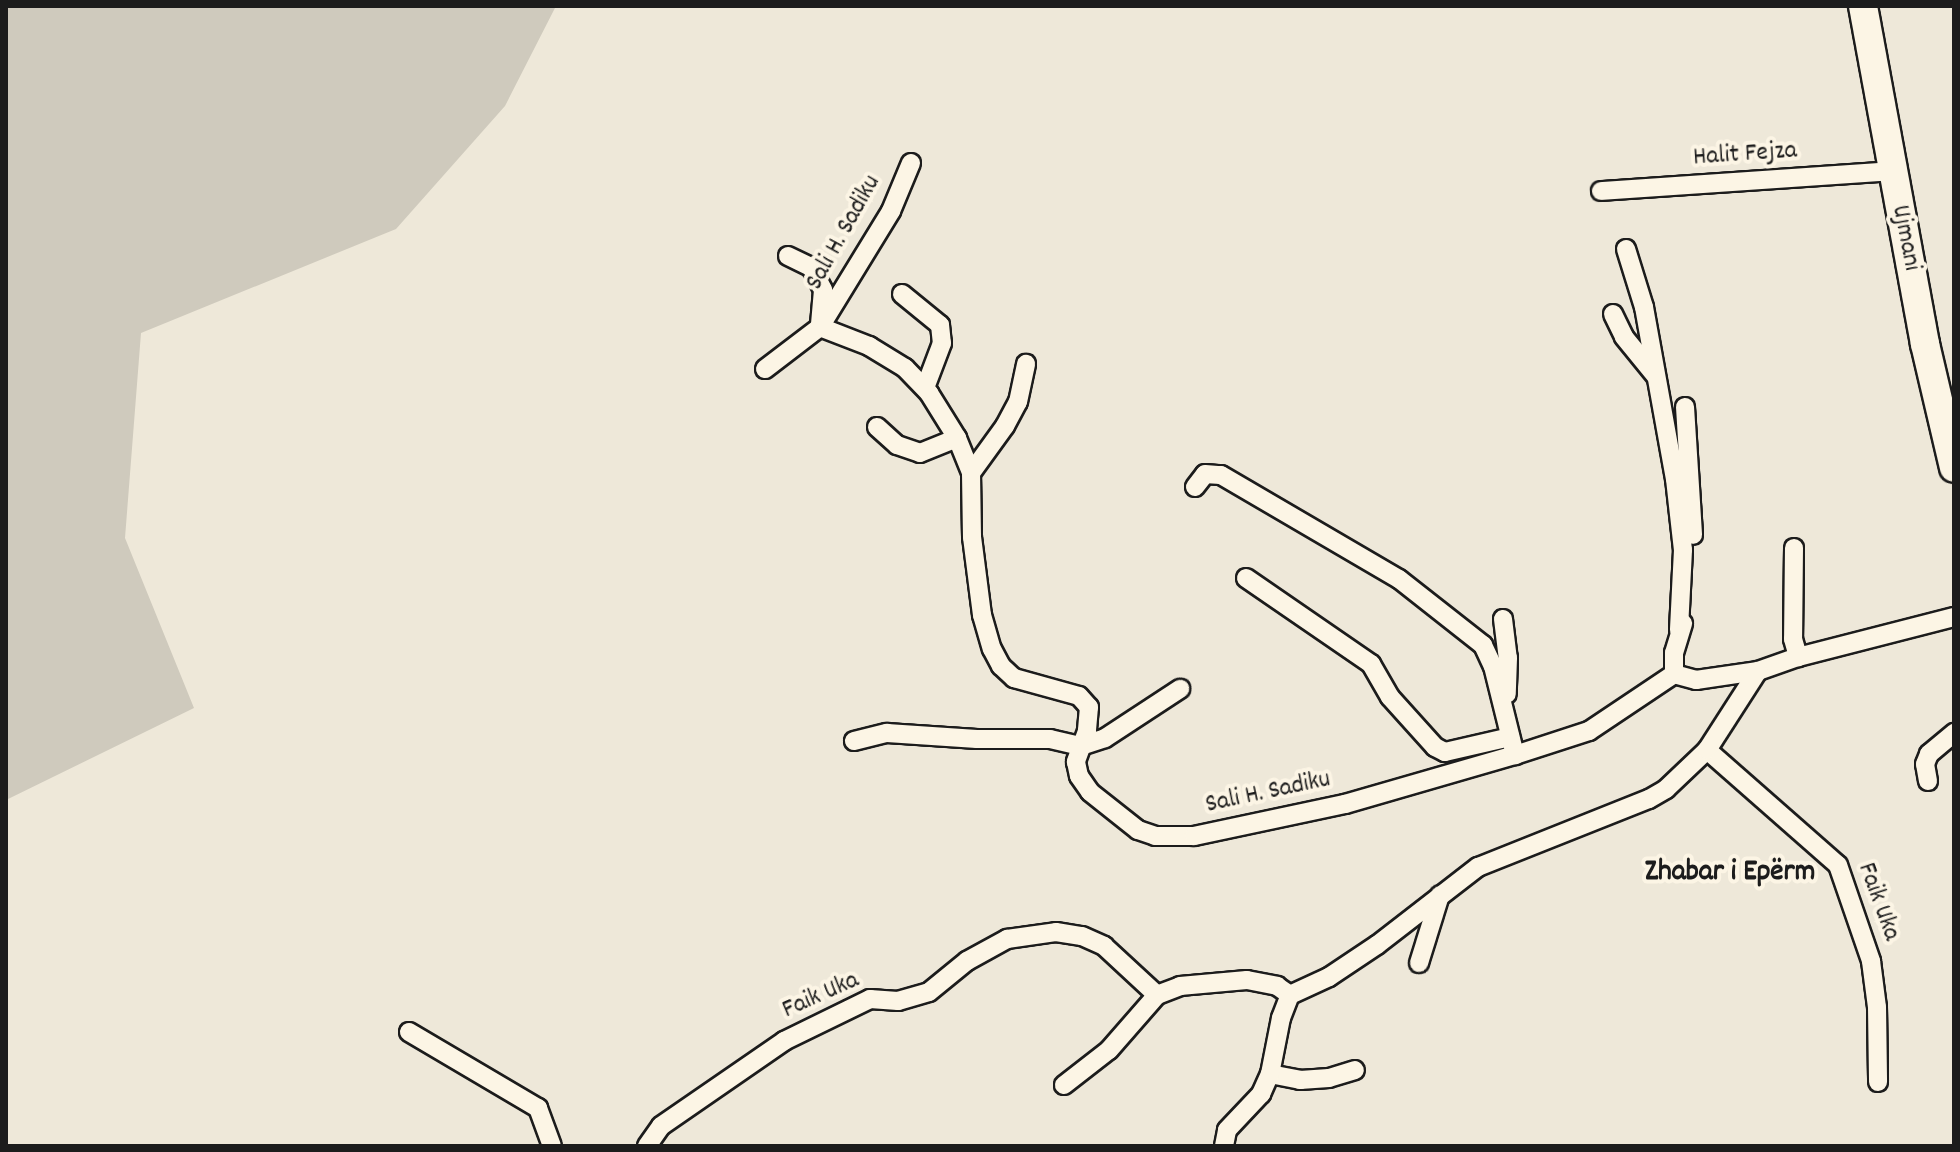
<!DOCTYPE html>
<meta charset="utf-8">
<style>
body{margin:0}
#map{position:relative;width:1960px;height:1152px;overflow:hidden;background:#eee8d9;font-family:Dekko,sans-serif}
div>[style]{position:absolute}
.green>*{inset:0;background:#cfcabd}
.roads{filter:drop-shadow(2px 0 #1c1c1c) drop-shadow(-2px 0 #1c1c1c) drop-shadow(0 2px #1c1c1c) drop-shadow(0 -2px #1c1c1c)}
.street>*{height:18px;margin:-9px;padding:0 9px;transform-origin:9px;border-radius:9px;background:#fcf5e5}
.primary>*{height:28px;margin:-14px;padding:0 14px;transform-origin:14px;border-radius:14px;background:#fcf5e5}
span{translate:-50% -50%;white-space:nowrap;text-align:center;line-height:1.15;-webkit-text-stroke:8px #fcf5e5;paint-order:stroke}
.street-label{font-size:26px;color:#1c1c1c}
.quarter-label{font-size:30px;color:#1c1c1c;font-weight:700}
.frame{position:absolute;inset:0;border:8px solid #1c1c1c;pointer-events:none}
</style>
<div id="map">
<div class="green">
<div style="clip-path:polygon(6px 6px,556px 6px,505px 106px,396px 229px,141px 333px,125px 538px,194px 708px,6px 800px)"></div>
</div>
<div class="roads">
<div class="street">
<div style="left:1601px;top:191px;width:292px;rotate:-3.9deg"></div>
<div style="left:1626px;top:249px;width:61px;rotate:72.8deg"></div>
<div style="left:1644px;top:307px;width:175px;rotate:79.8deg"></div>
<div style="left:1675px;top:479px;width:71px;rotate:83.6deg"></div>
<div style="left:1683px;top:550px;width:80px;rotate:92.9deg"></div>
<div style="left:788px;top:256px;width:25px;rotate:26deg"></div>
<div style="left:811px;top:267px;width:26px;rotate:62deg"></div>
<div style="left:823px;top:290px;width:37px;rotate:95deg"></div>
<div style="left:820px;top:327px;width:53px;rotate:21.2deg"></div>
<div style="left:869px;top:346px;width:42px;rotate:31.4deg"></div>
<div style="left:905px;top:368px;width:35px;rotate:46deg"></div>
<div style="left:929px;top:393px;width:53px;rotate:58.1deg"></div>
<div style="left:957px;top:438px;width:38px;rotate:68deg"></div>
<div style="left:971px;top:473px;width:64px;rotate:89.1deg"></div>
<div style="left:972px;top:537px;width:79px;rotate:82.7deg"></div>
<div style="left:982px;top:615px;width:35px;rotate:74deg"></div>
<div style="left:992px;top:649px;width:19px;rotate:62deg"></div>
<div style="left:1001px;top:666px;width:18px;rotate:43deg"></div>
<div style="left:1014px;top:678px;width:67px;rotate:15.5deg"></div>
<div style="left:1079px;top:696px;width:15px;rotate:48deg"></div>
<div style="left:1089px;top:707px;width:24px;rotate:95deg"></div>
<div style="left:1087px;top:731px;width:33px;rotate:110deg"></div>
<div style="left:1076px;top:762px;width:14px;rotate:78deg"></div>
<div style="left:1079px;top:776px;width:19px;rotate:55deg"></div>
<div style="left:1090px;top:792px;width:61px;rotate:38.4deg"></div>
<div style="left:1138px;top:830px;width:18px;rotate:19deg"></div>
<div style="left:1155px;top:836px;width:39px"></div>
<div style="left:1194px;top:836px;width:154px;rotate:-12deg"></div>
<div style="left:1345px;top:804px;width:177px;rotate:-16.1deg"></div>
<div style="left:1515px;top:755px;width:78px;rotate:-18deg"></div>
<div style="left:1589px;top:731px;width:102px;rotate:-33.8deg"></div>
<div style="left:902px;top:294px;width:49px;rotate:39.2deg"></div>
<div style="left:940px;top:325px;width:18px;rotate:84deg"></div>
<div style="left:942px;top:343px;width:48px;rotate:110.7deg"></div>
<div style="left:1613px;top:314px;width:25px;rotate:64deg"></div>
<div style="left:1624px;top:337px;width:49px;rotate:50.8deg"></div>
<div style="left:765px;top:369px;width:69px;rotate:-37.4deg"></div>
<div style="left:820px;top:327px;width:136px;rotate:-58.5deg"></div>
<div style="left:891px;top:211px;width:52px;rotate:-67.4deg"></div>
<div style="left:1685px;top:407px;width:128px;rotate:86.4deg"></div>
<div style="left:877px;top:427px;width:27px;rotate:42deg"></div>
<div style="left:897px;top:445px;width:24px;rotate:19deg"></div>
<div style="left:920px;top:453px;width:40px;rotate:-22deg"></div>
<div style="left:971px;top:473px;width:58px;rotate:-54.1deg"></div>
<div style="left:1005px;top:426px;width:27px;rotate:-62deg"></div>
<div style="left:1018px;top:402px;width:39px;rotate:-78deg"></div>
<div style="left:1195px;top:487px;width:16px;rotate:-52deg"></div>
<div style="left:1205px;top:474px;width:16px;rotate:4deg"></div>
<div style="left:1221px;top:475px;width:206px;rotate:30.3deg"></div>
<div style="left:1399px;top:579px;width:107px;rotate:38.2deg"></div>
<div style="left:1483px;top:645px;width:23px;rotate:65deg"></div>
<div style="left:1493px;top:666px;width:92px;rotate:76.1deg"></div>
<div style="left:1794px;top:548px;width:91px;rotate:90.6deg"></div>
<div style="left:1793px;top:639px;width:19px;rotate:74deg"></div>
<div style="left:1246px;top:578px;width:152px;rotate:34.5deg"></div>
<div style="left:1371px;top:664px;width:38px;rotate:60deg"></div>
<div style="left:1390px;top:697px;width:67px;rotate:48deg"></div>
<div style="left:1435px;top:747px;width:11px;rotate:27deg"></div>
<div style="left:1445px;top:752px;width:67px;rotate:-13deg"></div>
<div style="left:1503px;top:619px;width:39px;rotate:83deg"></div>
<div style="left:1508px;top:658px;width:36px;rotate:92deg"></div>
<div style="left:1674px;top:674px;width:23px;rotate:15deg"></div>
<div style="left:1696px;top:680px;width:63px;rotate:-8.3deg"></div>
<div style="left:1758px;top:671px;width:42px;rotate:-19.3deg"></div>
<div style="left:1798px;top:657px;width:161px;rotate:-14.4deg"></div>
<div style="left:1674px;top:674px;width:21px;rotate:-90deg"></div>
<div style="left:1674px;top:653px;width:31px;rotate:-73deg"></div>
<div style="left:854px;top:741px;width:34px;rotate:-14deg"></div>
<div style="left:887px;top:733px;width:90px;rotate:3.8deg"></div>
<div style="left:977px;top:739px;width:73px"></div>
<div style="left:1050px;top:739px;width:32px;rotate:13deg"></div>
<div style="left:1081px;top:746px;width:25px;rotate:-18deg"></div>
<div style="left:1105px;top:738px;width:90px;rotate:-33.2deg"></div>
<div style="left:1707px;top:750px;width:174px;rotate:41.3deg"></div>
<div style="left:1838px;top:865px;width:102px;rotate:71deg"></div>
<div style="left:1871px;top:961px;width:46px;rotate:82.6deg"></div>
<div style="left:1877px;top:1007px;width:75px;rotate:89.2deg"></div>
<div style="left:1928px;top:781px;width:17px;rotate:-100deg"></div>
<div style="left:1925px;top:764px;width:11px;rotate:-68deg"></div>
<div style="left:1929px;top:754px;width:33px;rotate:-40deg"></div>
<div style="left:1419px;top:963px;width:71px;rotate:-72.8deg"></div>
<div style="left:409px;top:1032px;width:150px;rotate:30.5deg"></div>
<div style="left:538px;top:1108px;width:40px;rotate:69.8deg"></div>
<div style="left:1270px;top:1074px;width:31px;rotate:11deg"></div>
<div style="left:1300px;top:1080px;width:29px;rotate:-4deg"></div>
<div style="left:1329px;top:1078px;width:27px;rotate:-17deg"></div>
<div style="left:1064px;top:1085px;width:57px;rotate:-37.9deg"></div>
<div style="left:1109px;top:1050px;width:73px;rotate:-48.9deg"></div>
<div style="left:1157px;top:995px;width:25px;rotate:-21deg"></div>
<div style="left:1180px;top:986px;width:67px;rotate:-5.1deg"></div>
<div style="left:1247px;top:980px;width:31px;rotate:11deg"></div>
<div style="left:1277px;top:986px;width:16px;rotate:35deg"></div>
<div style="left:647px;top:1146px;width:24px;rotate:-55deg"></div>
<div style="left:661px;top:1126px;width:150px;rotate:-34.6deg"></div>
<div style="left:784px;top:1041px;width:96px;rotate:-26deg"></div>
<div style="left:870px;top:999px;width:28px;rotate:4deg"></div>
<div style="left:898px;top:1001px;width:32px;rotate:-16deg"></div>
<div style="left:929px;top:992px;width:49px;rotate:-39.2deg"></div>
<div style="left:967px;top:961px;width:46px;rotate:-28.8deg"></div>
<div style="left:1007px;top:939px;width:49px;rotate:-8.1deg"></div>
<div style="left:1056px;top:932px;width:26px;rotate:9deg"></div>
<div style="left:1082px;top:936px;width:24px;rotate:24deg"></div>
<div style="left:1104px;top:946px;width:72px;rotate:42.8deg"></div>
<div style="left:1224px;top:1146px;width:16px;rotate:-79deg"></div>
<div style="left:1227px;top:1130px;width:50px;rotate:-46.6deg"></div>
<div style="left:1261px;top:1094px;width:22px;rotate:-66deg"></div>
<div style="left:1270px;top:1074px;width:57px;rotate:-78.9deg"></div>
<div style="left:1281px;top:1018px;width:25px;rotate:-69deg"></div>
<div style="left:1290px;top:995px;width:43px;rotate:-24.8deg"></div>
<div style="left:1329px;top:977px;width:58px;rotate:-33.7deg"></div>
<div style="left:1377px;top:945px;width:128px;rotate:-37.7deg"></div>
<div style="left:1478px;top:867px;width:184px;rotate:-21.7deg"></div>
<div style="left:1649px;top:799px;width:20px;rotate:-30deg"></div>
<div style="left:1666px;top:789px;width:57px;rotate:-43.6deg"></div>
<div style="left:1707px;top:750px;width:94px;rotate:-57.2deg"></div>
</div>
<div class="primary">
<div style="left:1863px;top:6px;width:344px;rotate:79.6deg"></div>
<div style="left:1925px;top:344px;width:127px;rotate:76.8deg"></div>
</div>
</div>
<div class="street-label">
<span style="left:1745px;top:155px;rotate:-4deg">Halit Fejza</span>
<span style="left:844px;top:233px;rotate:-61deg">Sali H. Sadiku</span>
<span style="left:1905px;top:238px;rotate:79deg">Ujmani</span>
<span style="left:1268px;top:793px;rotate:-12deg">Sali H. Sadiku</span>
<span style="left:1878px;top:902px;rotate:70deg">Faik Uka</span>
<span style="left:821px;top:996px;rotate:-24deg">Faik Uka</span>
</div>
<div class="quarter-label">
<span style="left:1730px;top:874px">Zhabar i Epërm</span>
</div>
<div class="frame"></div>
</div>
